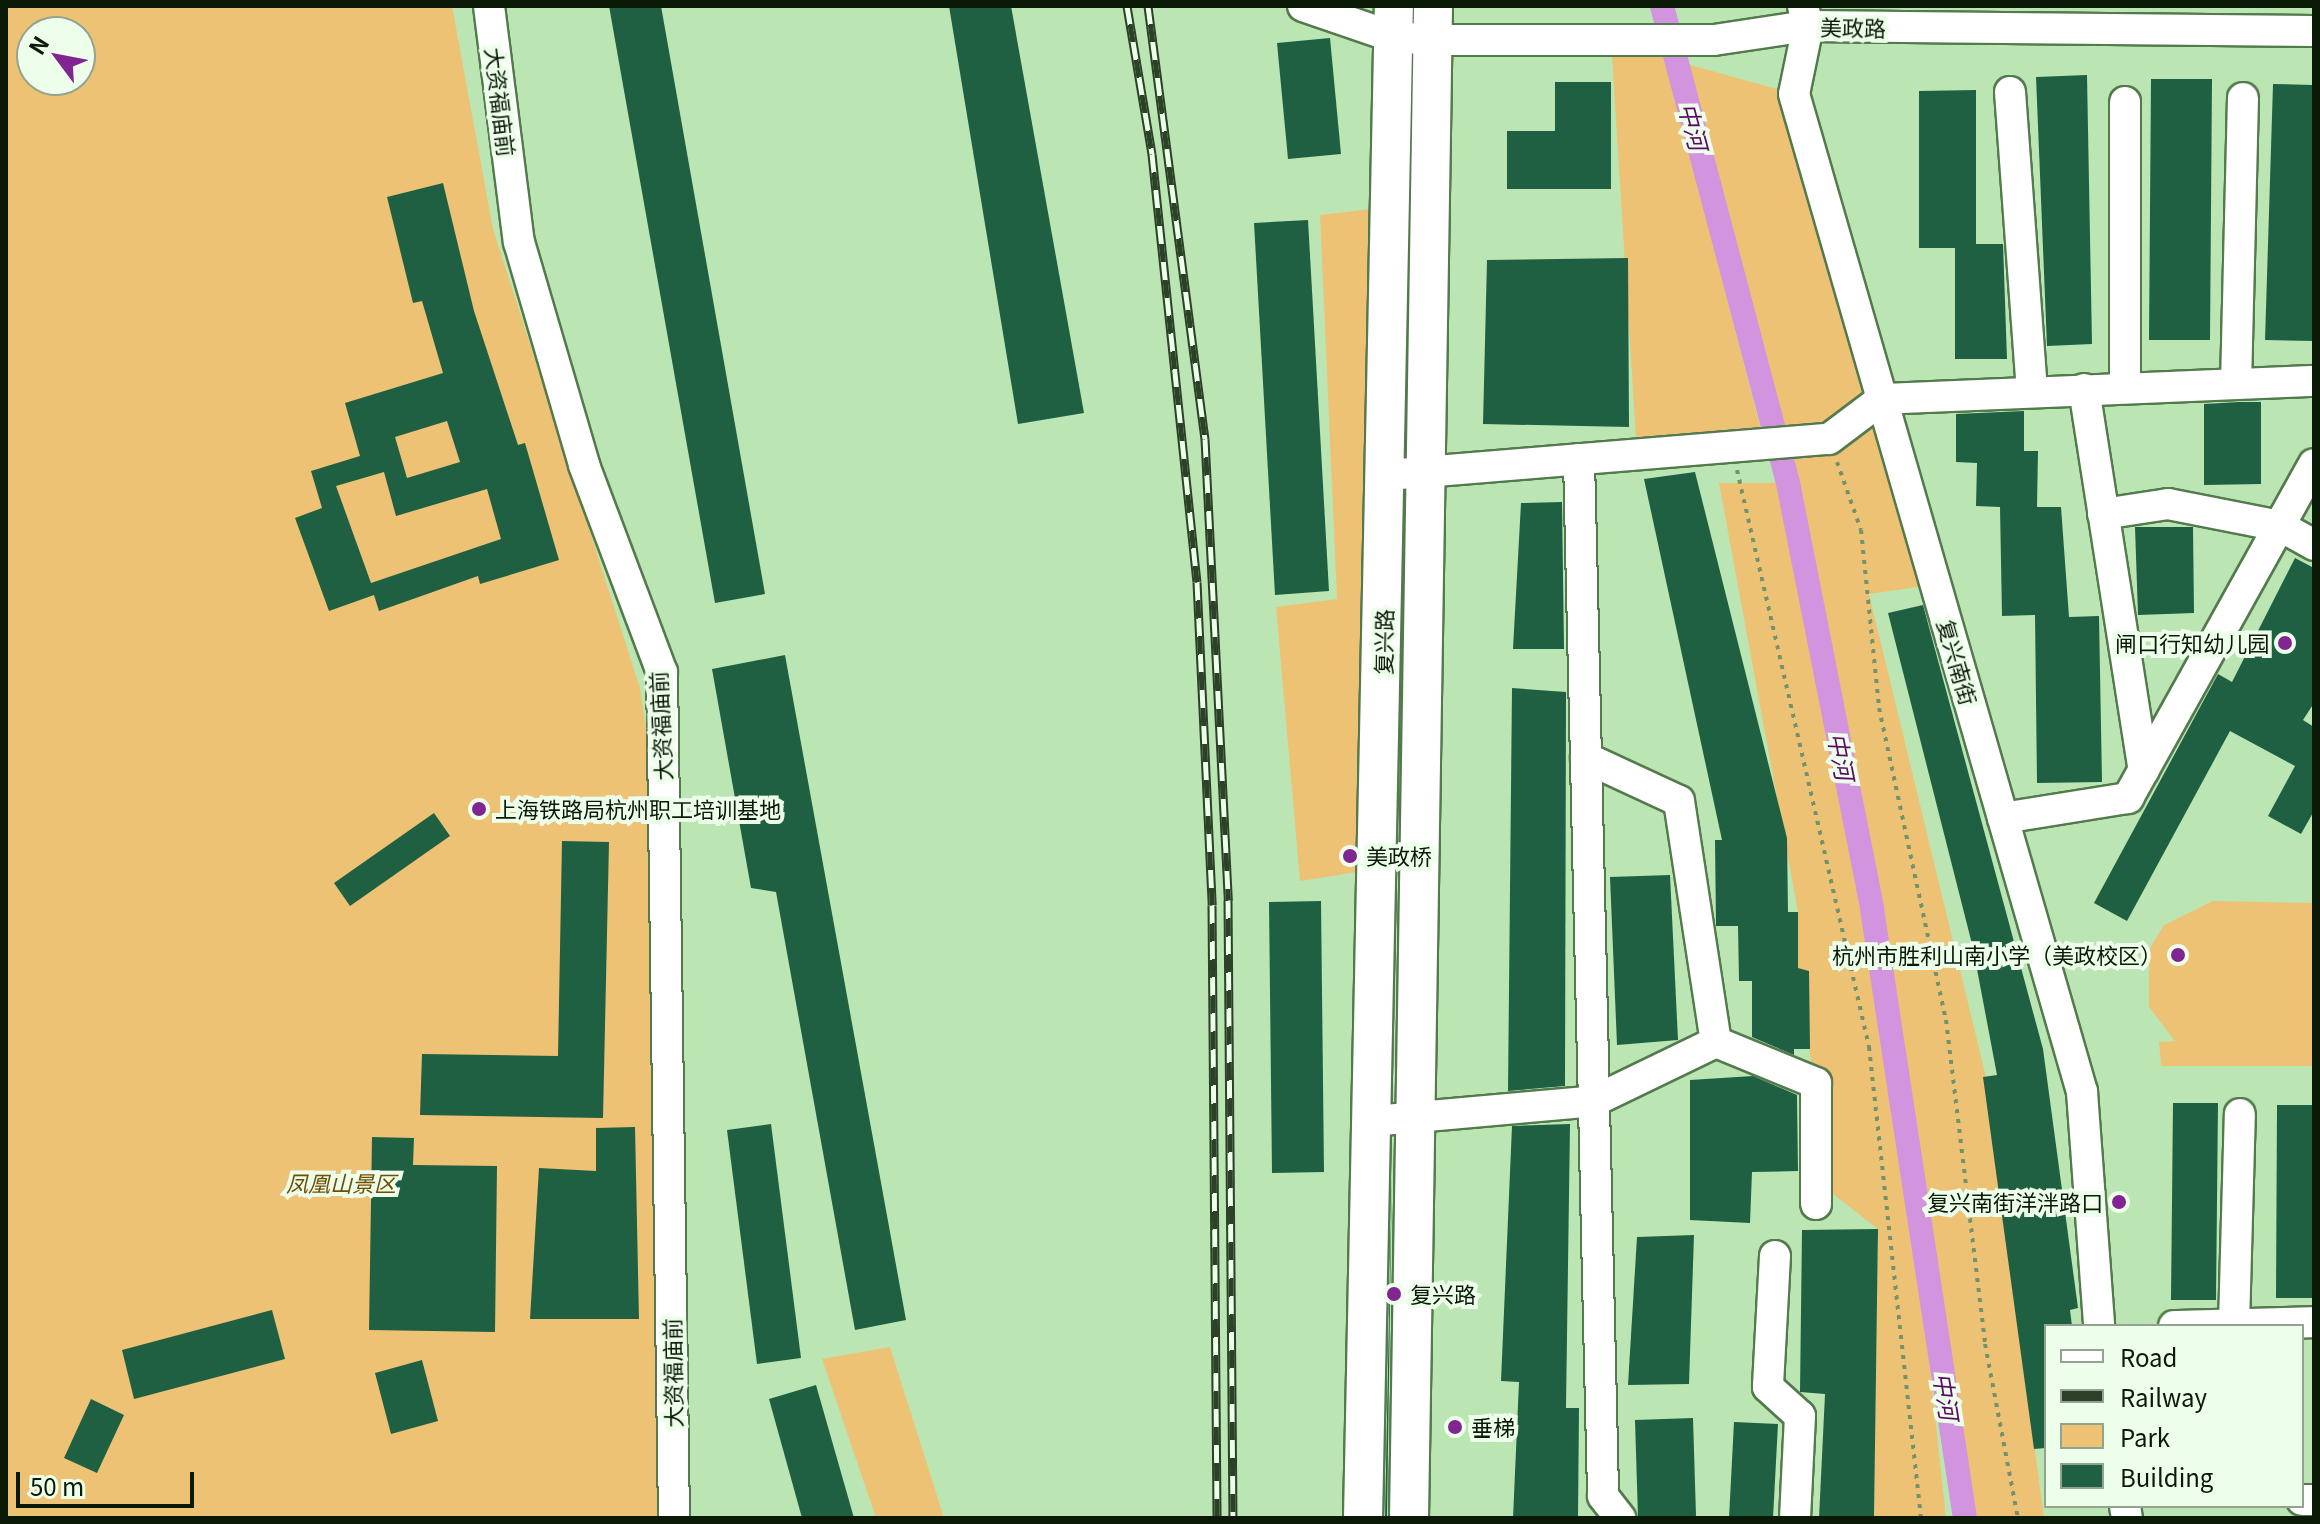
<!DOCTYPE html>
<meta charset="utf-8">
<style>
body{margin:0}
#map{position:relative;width:2320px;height:1524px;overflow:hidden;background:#bbe6b3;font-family:Georgia,"Noto Sans SC",serif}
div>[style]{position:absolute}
.green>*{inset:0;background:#edc274}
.canal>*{height:24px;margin:-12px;padding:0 12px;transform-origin:12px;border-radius:12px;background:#d293df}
.building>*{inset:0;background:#1f6043}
.path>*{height:4px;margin-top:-2px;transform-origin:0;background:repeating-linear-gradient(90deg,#73936d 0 4px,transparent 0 10px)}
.roads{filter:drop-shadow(2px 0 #537a4d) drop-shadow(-2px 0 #537a4d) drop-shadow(0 2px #537a4d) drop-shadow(0 -2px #537a4d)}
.minor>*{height:30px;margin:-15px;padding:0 15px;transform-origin:15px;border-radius:15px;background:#fff}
.major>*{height:38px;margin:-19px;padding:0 19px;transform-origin:19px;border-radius:19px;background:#fff}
.rail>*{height:9px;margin-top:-4.5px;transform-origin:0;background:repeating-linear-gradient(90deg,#edffea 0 18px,#2c4128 0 36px);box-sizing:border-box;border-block:2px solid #2c4128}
.dots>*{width:22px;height:22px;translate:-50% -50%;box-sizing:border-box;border:4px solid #edffea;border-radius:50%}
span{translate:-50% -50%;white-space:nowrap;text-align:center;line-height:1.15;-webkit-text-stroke:8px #edffea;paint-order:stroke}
.street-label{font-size:22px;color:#0a1a07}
.poi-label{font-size:22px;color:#0a1a07}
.right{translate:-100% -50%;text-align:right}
.left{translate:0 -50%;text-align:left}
.park-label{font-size:22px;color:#6e4e00;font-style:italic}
.water-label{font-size:24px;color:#5a0968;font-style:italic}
.frame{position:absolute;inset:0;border:8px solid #0a1a07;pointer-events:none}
.legend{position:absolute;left:2044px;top:1324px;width:260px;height:184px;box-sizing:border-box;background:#edffea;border:2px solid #92a38f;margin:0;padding:10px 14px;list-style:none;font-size:24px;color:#0a1a07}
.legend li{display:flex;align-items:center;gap:16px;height:40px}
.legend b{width:40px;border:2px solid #92a38f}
.north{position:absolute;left:16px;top:16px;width:80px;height:80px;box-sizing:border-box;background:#edffea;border:2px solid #92a38f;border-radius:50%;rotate:302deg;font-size:22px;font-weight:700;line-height:32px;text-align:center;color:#0a1a07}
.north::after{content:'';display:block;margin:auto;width:28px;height:36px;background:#802591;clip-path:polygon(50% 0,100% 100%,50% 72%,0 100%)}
.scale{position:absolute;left:16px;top:1472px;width:178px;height:36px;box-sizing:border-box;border:4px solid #0a1a07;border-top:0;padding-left:10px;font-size:24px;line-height:28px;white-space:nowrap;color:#0a1a07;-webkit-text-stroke:6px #edffea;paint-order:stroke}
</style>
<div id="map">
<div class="green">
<div style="clip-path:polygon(evenodd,6px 6px,452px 6px,493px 229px,640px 688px,660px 825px,691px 1518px,6px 1518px,6px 6px,32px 32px,80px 32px,80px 80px,32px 80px,32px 32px)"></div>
<div style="clip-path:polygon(1664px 54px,1765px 446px,1637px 455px,1612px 56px)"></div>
<div style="clip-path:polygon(1687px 64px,1794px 94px,1925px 586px,1869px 594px,1985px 1073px,2044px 1518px,1975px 1518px,1862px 800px,1793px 461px)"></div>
<div style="clip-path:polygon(1371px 209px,1358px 872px,1300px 881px,1276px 607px,1337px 599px,1320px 215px)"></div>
<div style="clip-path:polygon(1719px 483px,1788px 483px,1899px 1081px,1946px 1518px,1874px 1518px,1878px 1229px,1829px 1191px,1798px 968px,1798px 912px)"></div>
<div style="clip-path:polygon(2213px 901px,2314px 903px,2314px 1066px,2161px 1066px,2159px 1042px,2175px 1041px,2149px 1007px,2149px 950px,2164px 925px)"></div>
<div style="clip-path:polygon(890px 1347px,944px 1518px,876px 1518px,822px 1359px)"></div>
</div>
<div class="canal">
<div style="left:1662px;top:6px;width:493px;rotate:75.2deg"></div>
<div style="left:1788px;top:483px;width:434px;rotate:78.8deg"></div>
<div style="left:1872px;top:909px;width:616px;rotate:81.32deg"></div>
</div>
<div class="building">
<div style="clip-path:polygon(609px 6px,661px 6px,765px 594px,715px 603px)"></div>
<div style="clip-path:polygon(949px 6px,1011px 6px,1084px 413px,1018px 424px)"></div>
<div style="clip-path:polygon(1330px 38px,1341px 154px,1288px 159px,1277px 43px)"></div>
<div style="clip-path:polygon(2087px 75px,2092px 344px,2047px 346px,2036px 77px)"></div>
<div style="clip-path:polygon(2151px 79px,2212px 79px,2210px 340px,2149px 340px)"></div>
<div style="clip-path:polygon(1555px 82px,1611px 82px,1611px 189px,1507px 189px,1507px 131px,1555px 131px)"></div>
<div style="clip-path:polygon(2273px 84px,2314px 85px,2314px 341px,2265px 340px)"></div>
<div style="clip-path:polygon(1976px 90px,1976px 244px,2003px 244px,2007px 359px,1955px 359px,1955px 248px,1919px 248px,1919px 91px)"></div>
<div style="clip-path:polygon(evenodd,443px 183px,474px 311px,518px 445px,525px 443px,559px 560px,480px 584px,478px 576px,379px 611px,374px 595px,329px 611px,295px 518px,322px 508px,311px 471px,360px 456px,345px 403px,443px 373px,422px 301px,413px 303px,387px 197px,443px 183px,447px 421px,460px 462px,407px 478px,395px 437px,447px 421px,443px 183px,384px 472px,396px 516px,487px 489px,501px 539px,371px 583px,336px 486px,384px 472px)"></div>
<div style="clip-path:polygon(1308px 220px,1329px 591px,1275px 595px,1254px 223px)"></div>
<div style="clip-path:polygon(1628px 258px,1629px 427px,1483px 424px,1487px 260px)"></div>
<div style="clip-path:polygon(2239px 402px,2261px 402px,2261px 484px,2204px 485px,2204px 404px)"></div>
<div style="clip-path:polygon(2024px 411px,2024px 451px,2038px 451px,2037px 507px,2061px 507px,2069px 617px,2099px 616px,2102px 782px,2037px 783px,2035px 615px,2002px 616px,2000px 507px,1976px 506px,1977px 463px,1956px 462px,1956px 414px)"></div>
<div style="clip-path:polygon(1695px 472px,1787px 838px,1788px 912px,1798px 912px,1798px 968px,1809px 971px,1810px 1049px,1794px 1049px,1794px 1055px,1752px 1037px,1752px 981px,1739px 981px,1738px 926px,1716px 926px,1715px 840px,1722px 840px,1644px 479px)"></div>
<div style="clip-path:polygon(1562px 502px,1564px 649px,1513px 649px,1521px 503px)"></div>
<div style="clip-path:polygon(2135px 527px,2193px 527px,2194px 613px,2138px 615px)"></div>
<div style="clip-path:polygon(2295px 558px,2314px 568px,2314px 703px,2303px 720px,2314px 727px,2314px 811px,2301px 834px,2268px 816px,2295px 766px,2230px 731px,2127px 921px,2094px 903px,2218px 674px,2232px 682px)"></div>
<div style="clip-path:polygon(1923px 605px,2043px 1049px,2078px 1308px,2070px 1310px,2072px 1326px,2046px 1326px,2046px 1448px,2034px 1449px,1983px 1077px,1997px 1075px,1973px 948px,1888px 613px)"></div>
<div style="clip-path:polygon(785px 655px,906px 1320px,855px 1330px,776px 892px,751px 888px,712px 669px)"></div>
<div style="clip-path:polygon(1512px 688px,1566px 692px,1565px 1086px,1508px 1091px)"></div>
<div style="clip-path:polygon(434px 813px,450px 836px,350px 906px,334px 883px)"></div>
<div style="clip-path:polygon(562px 841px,609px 842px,603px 1118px,420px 1115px,422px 1054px,558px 1056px)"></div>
<div style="clip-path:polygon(1670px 875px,1678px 1040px,1617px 1045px,1610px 877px)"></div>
<div style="clip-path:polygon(1321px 901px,1324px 1172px,1272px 1173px,1269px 902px)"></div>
<div style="clip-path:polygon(1753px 1076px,1797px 1095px,1798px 1171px,1752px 1172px,1750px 1223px,1690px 1220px,1690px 1080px)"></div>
<div style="clip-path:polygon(2173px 1103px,2218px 1103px,2216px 1300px,2171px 1300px)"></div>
<div style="clip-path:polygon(2277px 1105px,2314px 1105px,2314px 1298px,2276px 1298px)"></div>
<div style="clip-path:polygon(771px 1124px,801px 1358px,757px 1364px,727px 1130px)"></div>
<div style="clip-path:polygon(1570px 1124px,1566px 1408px,1579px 1408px,1578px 1518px,1513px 1518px,1519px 1382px,1501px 1381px,1512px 1126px)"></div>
<div style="clip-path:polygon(635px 1127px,639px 1319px,530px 1319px,539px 1168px,596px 1171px,596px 1128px)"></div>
<div style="clip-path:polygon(372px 1137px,414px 1138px,413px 1165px,497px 1166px,495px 1332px,369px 1330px)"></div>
<div style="clip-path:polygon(1392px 1164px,1387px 1518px,1385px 1518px)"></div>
<div style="clip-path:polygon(1878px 1229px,1874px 1518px,1819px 1518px,1825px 1394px,1800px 1392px,1802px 1230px)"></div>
<div style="clip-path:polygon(1694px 1235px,1689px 1384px,1628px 1385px,1637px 1237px)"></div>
<div style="clip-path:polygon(272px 1310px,285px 1359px,134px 1399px,122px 1350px)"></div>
<div style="clip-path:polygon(422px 1360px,438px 1421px,391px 1434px,375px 1373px)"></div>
<div style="clip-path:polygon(816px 1385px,854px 1518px,802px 1518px,769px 1399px)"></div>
<div style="clip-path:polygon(91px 1399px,124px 1415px,97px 1473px,64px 1458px)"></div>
<div style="clip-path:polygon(1693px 1418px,1696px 1516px,1638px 1518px,1635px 1420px)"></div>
<div style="clip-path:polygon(1734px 1422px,1778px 1424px,1773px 1518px,1729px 1518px)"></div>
</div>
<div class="path">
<div style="left:1837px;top:462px;width:72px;rotate:70.6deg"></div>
<div style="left:1861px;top:530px;width:179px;rotate:84.2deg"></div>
<div style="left:1879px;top:708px;width:319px;rotate:77.9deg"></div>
<div style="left:1946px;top:1020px;width:326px;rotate:83.1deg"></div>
<div style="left:1985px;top:1344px;width:177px;rotate:79.3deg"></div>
<div style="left:1737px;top:470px;width:592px;rotate:77.11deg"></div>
<div style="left:1869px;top:1047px;width:474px;rotate:83.7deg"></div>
</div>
<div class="roads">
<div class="minor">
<div style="left:489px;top:6px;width:238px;rotate:82.8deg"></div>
<div style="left:519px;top:242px;width:232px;rotate:73.7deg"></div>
<div style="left:584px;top:465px;width:221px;rotate:69.4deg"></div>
<div style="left:662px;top:672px;width:846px;rotate:89.19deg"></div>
<div style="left:1303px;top:6px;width:95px;rotate:19deg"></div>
<div style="left:1393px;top:37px;width:39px;rotate:4deg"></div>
<div style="left:1432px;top:40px;width:282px"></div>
<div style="left:1714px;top:40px;width:95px;rotate:-8.5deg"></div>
<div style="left:1808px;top:26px;width:506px;rotate:0.57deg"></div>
<div style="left:1803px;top:6px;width:21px;rotate:76deg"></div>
<div style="left:1808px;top:26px;width:69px;rotate:101.6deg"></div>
<div style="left:1794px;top:94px;width:1039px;rotate:73.9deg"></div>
<div style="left:2082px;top:1092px;width:235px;rotate:85.8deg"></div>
<div style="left:2010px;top:92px;width:300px;rotate:85.8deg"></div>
<div style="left:2125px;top:102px;width:286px;rotate:90deg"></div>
<div style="left:2236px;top:384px;width:286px;rotate:-88.6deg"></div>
<div style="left:2084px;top:389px;width:386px;rotate:81.1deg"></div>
<div style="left:1579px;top:459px;width:1037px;rotate:88.67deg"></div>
<div style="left:1603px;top:1496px;width:28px;rotate:52deg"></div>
<div style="left:1387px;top:475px;width:443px;rotate:-4.7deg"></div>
<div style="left:1829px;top:439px;width:66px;rotate:-37deg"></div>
<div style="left:1882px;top:399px;width:432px;rotate:-2.4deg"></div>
<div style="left:2103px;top:514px;width:66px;rotate:-8.7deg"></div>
<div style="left:2168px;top:504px;width:114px;rotate:11.1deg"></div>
<div style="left:2280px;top:526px;width:39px;rotate:29deg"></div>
<div style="left:1586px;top:758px;width:102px;rotate:24.8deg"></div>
<div style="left:1679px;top:801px;width:244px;rotate:81.3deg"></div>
<div style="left:1716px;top:1042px;width:108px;rotate:22.3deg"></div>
<div style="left:1816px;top:1083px;width:121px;rotate:90deg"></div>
<div style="left:2003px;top:818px;width:127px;rotate:-9.1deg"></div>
<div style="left:2128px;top:798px;width:382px;rotate:-60.9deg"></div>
<div style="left:1372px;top:1121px;width:223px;rotate:-5.1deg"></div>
<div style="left:1594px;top:1101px;width:136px;rotate:-25.8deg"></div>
<div style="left:1775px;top:1256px;width:131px;rotate:93.1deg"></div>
<div style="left:1768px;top:1387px;width:43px;rotate:42.2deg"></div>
<div style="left:1800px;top:1416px;width:102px;rotate:92.8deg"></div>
<div style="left:2234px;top:1324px;width:210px;rotate:-88.4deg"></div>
<div style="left:2174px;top:1326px;width:140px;rotate:-1.6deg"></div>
<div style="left:2302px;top:1500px;width:12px"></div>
<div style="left:2125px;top:1506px;width:12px;rotate:81deg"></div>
</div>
<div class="major">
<div style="left:1363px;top:1518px;width:1512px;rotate:-88.83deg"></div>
<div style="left:1409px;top:1518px;width:1512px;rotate:-89.09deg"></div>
</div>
</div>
<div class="rail">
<div style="left:1127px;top:6px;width:150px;rotate:80.4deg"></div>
<div style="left:1152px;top:154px;width:430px;rotate:84deg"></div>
<div style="left:1197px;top:582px;width:323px;rotate:87.3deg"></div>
<div style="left:1212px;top:905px;width:613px;rotate:89.53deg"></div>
<div style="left:1148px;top:6px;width:437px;rotate:82.5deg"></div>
<div style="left:1205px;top:439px;width:462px;rotate:87.1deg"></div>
<div style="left:1228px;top:900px;width:618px;rotate:89.54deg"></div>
</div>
<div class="dots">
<div style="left:2285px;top:643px;background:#802591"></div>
<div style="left:479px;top:809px;background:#802591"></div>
<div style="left:1350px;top:856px;background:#802591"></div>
<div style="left:2178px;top:955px;background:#802591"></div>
<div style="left:2119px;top:1202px;background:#802591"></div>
<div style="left:1394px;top:1294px;background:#802591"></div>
<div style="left:1455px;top:1427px;background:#802591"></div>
</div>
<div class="street-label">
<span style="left:1853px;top:27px;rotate:1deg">美政路</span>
<span style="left:501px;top:102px;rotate:83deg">大资福庙前</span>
<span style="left:1383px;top:642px;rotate:-89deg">复兴路</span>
<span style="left:1958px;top:662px;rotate:74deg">复兴南街</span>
<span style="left:660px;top:726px;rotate:-93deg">大资福庙前</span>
<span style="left:672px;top:1373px;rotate:-91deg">大资福庙前</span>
</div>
<div class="poi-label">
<span class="right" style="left:2269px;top:643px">闸口行知幼儿园</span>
<span class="left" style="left:495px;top:809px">上海铁路局杭州职工培训基地</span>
<span class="left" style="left:1366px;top:856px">美政桥</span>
<span class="right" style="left:2162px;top:955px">杭州市胜利山南小学（美政校区）</span>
<span class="right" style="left:2103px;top:1202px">复兴南街洋泮路口</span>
<span class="left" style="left:1410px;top:1294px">复兴路</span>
<span class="left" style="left:1471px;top:1427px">垂梯</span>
</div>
<div class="park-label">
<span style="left:341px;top:1183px">凤凰山景区</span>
</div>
<div class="water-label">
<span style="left:1694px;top:126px;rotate:75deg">中河</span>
<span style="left:1842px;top:756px;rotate:79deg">中河</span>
<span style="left:1947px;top:1396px;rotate:81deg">中河</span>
</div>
<div class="frame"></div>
<ul class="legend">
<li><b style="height:10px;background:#fff"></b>Road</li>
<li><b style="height:10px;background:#2c4128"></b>Railway</li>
<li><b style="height:22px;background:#edc274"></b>Park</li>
<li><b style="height:22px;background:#1f6043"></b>Building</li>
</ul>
<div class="north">N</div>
<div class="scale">50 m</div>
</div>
